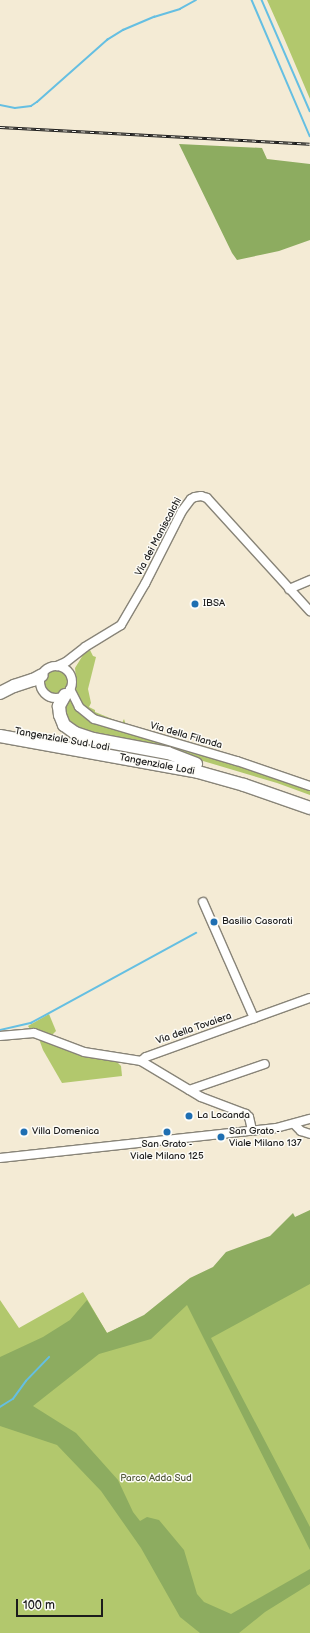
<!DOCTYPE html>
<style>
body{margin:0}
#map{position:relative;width:310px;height:1633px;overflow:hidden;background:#f4ebd5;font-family:"Balsamiq Sans",sans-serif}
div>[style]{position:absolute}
.green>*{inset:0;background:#b2c86d}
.round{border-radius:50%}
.forest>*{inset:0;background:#8dac60}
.stream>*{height:1.5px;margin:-0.75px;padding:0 0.75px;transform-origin:0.75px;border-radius:0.75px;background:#65bfe2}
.roads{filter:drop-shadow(1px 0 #888478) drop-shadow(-1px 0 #888478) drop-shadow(0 1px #888478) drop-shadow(0 -1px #888478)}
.minor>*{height:8px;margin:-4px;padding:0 4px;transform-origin:4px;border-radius:4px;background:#fff}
.minor>.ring{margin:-4px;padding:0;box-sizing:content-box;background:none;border:8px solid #fff;border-radius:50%}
.highway>*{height:12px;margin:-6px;padding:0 6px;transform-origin:6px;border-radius:6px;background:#fff}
.rail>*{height:3px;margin-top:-1.5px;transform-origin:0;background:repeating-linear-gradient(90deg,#fdfcf7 0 4.5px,#1c1c1c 0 9px);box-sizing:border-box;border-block:1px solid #1c1c1c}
.dots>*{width:11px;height:11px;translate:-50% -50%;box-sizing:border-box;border:2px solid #fdfcf7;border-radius:50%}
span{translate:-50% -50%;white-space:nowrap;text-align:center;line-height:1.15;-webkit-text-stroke:3px #fdfcf7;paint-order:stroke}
.street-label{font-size:10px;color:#1c1c1c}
.poi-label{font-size:10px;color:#1c1c1c}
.left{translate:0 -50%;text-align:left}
.park-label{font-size:10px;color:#505838}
.scale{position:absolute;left:16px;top:1599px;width:87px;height:18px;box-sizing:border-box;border:2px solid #1c1c1c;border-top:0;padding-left:5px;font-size:12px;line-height:14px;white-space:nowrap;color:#1c1c1c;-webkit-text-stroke:3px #fdfcf7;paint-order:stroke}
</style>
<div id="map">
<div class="green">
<div style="clip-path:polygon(267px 0,310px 0,310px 99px,284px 38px)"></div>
<div style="clip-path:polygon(90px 650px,93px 656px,96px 657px,88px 689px,91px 703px,89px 707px,95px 710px,95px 712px,122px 723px,124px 719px,126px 725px,101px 719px,82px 706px,75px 690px,76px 679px,75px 668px,83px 655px)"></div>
<div class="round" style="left:43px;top:670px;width:26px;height:26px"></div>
<div style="clip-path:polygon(71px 699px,82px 716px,97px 724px,253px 769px,310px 789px,310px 795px,277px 783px,193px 758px,104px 738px,70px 726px,62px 706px)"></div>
<div style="clip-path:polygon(49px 1014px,56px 1031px,51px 1036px,30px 1029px,28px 1026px)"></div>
<div style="clip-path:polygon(39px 1039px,116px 1061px,121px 1066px,122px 1076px,62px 1083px,43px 1050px)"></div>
<div style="clip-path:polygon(310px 1211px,310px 1633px,0 1633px,0 1300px,19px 1328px,83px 1292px,107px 1333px,144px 1316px,271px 1236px,294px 1218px)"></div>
</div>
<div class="forest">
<div style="clip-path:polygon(179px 144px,262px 148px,267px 159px,310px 164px,310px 240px,279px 251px,237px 260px,232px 253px)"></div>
<div style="clip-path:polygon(310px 1210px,310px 1284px,211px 1338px,310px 1527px,310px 1550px,187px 1305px,151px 1339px,99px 1354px,33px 1406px,76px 1433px,118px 1480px,133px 1512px,140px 1521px,147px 1517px,159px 1520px,184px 1550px,197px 1594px,204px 1602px,231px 1614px,310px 1569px,310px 1584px,265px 1612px,239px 1633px,200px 1633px,180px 1617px,141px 1548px,101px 1491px,57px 1445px,0 1426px,0 1357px,43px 1337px,70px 1320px,87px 1300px,107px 1333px,144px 1315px,190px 1278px,213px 1267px,226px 1252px,270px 1236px,293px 1213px,295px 1217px)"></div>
</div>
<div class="stream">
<div style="left:252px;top:0;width:148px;rotate:66.9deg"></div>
<div style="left:262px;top:0;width:121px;rotate:66.6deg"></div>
<div style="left:0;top:105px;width:15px;rotate:11deg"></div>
<div style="left:15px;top:108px;width:16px;rotate:-7deg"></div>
<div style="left:31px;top:106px;width:7px;rotate:-34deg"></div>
<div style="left:37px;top:102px;width:94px;rotate:-41.5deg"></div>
<div style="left:107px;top:40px;width:19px;rotate:-32deg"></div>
<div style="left:123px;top:30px;width:34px;rotate:-23deg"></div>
<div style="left:154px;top:17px;width:27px;rotate:-17deg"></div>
<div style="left:180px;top:9px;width:18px;rotate:-29deg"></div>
<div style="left:0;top:1030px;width:32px;rotate:-13deg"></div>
<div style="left:31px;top:1023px;width:188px;rotate:-28.6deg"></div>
<div style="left:0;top:1407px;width:15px;rotate:-32deg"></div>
<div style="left:13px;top:1399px;width:22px;rotate:-54deg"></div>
<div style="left:26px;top:1381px;width:33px;rotate:-46deg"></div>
</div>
<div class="roads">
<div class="minor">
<div style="left:289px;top:589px;width:23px;rotate:-23deg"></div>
<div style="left:57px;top:666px;width:10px;rotate:-24deg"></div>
<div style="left:66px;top:662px;width:24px;rotate:-38deg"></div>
<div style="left:85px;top:647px;width:42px;rotate:-31.4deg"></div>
<div style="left:121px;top:625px;width:48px;rotate:-59.7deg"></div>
<div style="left:145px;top:584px;width:82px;rotate:-63.1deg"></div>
<div style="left:182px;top:511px;width:15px;rotate:-53deg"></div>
<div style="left:191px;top:499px;width:4px;rotate:-27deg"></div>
<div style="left:195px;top:497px;width:6px;rotate:-9deg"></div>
<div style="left:201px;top:496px;width:6px;rotate:18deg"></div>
<div style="left:207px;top:498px;width:153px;rotate:47.7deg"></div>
<div class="ring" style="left:40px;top:666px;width:24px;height:24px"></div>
<div style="left:70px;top:689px;width:20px;rotate:63deg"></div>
<div style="left:79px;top:707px;width:19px;rotate:39deg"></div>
<div style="left:94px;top:719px;width:149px;rotate:16.4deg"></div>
<div style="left:237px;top:761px;width:77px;rotate:18.9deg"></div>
<div style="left:203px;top:902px;width:127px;rotate:66.3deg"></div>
<div style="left:0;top:1036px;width:34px;rotate:-5deg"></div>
<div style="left:34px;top:1033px;width:53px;rotate:20.8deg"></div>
<div style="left:84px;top:1052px;width:58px;rotate:9deg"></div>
<div style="left:141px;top:1061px;width:70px;rotate:31deg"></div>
<div style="left:201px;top:1097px;width:48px;rotate:20.7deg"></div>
<div style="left:246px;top:1114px;width:4px;rotate:45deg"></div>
<div style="left:249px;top:1117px;width:13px;rotate:77deg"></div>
<div style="left:141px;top:1061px;width:6px;rotate:-39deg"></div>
<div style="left:146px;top:1057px;width:174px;rotate:-19.8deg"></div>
<div style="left:189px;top:1090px;width:80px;rotate:-18.9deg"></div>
<div style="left:294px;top:1124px;width:10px;rotate:45deg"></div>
<div style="left:301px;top:1131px;width:9px;rotate:18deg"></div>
<div style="left:0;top:1158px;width:278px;rotate:-6.2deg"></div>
<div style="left:276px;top:1128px;width:35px;rotate:-15deg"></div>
</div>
<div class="highway">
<div style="left:0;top:693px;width:16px;rotate:-27deg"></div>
<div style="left:14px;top:686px;width:20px;rotate:-18deg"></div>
<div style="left:33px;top:680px;width:10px;rotate:-29deg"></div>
<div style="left:65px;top:695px;width:13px;rotate:119deg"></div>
<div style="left:59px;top:706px;width:9px;rotate:84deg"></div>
<div style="left:60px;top:715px;width:11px;rotate:68deg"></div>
<div style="left:64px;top:725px;width:14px;rotate:36deg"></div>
<div style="left:75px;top:733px;width:19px;rotate:18deg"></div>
<div style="left:93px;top:739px;width:76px;rotate:10.6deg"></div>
<div style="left:168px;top:753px;width:30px;rotate:21deg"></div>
<div style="left:0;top:736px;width:201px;rotate:10.3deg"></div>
<div style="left:198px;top:772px;width:48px;rotate:15.8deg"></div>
<div style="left:244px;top:785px;width:70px;rotate:19.2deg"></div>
</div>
</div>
<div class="rail">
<div style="left:0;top:127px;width:310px;rotate:3.1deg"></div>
</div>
<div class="dots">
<div style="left:195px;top:604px;background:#1f6fb2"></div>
<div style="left:214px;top:922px;background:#1f6fb2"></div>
<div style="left:189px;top:1116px;background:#1f6fb2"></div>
<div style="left:24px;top:1132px;background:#1f6fb2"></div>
<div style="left:167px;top:1132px;background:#1f6fb2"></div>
<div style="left:221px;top:1137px;background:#1f6fb2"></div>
</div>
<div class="street-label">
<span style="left:159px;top:537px;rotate:-62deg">Via dei Maniscalchi</span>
<span style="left:186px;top:736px;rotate:16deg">Via della Filanda</span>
<span style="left:62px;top:740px;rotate:10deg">Tangenziale Sud Lodi</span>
<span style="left:157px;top:765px;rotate:11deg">Tangenziale Lodi</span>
<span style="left:194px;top:1029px;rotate:-19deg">Via della Tovaiera</span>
</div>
<div class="poi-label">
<span class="left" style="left:203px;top:604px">IBSA</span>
<span class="left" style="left:222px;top:922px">Basilio Casorati</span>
<span class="left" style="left:197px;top:1116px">La Locanda</span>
<span class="left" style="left:229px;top:1137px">San Grato -<br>Viale Milano 137</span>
<span class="left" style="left:32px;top:1132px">Villa Domenica</span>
<span style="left:167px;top:1150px">San Grato -<br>Viale Milano 125</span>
</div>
<div class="park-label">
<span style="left:156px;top:1479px">Parco Adda Sud</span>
</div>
<div class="scale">100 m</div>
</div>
